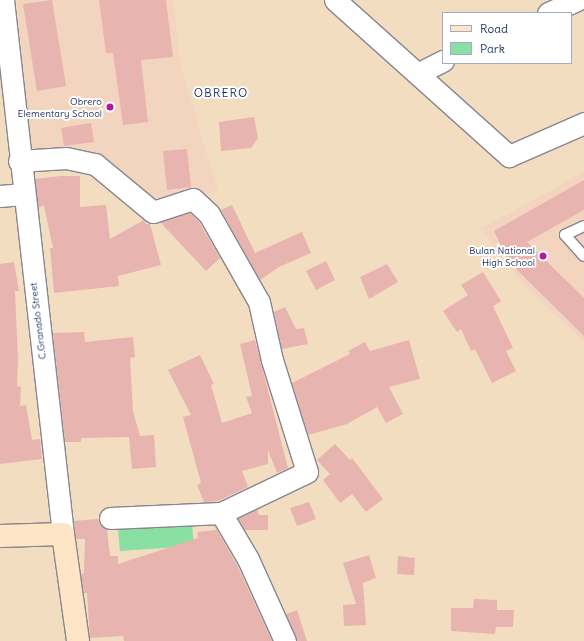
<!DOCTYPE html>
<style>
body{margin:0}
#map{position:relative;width:584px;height:641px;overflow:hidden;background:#f3ddc0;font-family:Delius,sans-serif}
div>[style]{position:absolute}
.built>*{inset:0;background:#f3d4be}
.green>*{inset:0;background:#8ae0a3}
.building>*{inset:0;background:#e8b4af}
.roads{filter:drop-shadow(1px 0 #87868f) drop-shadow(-1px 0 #87868f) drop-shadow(0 1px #87868f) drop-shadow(0 -1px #87868f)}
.lane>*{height:10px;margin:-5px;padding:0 5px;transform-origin:5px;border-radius:5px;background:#fff}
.street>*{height:21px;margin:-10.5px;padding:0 10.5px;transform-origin:10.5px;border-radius:10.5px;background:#fff}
.secondary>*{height:22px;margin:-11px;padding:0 11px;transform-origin:11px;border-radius:11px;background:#fde5c5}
.dots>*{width:11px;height:11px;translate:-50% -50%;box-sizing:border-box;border:2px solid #fff;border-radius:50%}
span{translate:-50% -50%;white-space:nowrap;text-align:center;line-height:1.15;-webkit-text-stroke:4px #fff;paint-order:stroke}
.poi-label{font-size:10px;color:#1b2f5e}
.right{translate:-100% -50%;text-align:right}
.street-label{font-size:10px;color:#1b2f5e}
.quarter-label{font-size:12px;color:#1b2f5e;letter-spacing:1px}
.legend{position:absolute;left:442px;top:12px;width:130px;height:52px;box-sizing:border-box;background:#fff;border:1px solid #a4acbf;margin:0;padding:5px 7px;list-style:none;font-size:12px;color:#1b2f5e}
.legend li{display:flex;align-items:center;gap:8px;height:20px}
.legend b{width:20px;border:1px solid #a4acbf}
</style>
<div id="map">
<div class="built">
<div style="clip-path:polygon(17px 0,173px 0,181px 66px,218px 192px,157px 205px,94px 155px,30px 148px)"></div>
<div style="clip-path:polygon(584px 172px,584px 342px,523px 284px,480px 229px)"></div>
</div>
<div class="green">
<div style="clip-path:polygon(191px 513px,194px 546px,120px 551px,117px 519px)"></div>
</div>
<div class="building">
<div style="clip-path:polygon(52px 0,66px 86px,37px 91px,23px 4px)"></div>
<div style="clip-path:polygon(99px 0,166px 0,173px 57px,141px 60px,148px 122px,123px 125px,113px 53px,106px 53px)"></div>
<div style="clip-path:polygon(254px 117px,258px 138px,251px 148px,221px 151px,219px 122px)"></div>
<div style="clip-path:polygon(91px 123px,94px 142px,64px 146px,61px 128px)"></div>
<div style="clip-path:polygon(187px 149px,191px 187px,167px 190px,163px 151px)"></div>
<div style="clip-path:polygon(60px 176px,80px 176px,80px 207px,106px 205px,110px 239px,144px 220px,146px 224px,150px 224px,161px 265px,118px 276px,119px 286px,54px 293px,50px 248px,53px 248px,44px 206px,38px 207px,35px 179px)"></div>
<div style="clip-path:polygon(584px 180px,584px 210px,527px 242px,584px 298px,584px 336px,509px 262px,494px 231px)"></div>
<div style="clip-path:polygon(232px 205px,255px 253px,302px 232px,311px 253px,279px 267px,260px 280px,221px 210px)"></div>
<div style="clip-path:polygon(190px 213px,199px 222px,220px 258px,206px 271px,160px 222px)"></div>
<div style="clip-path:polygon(326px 261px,335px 280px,316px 290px,306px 271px)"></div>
<div style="clip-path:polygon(14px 262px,19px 291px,15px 291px,18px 359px,17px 386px,21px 387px,20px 406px,26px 405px,32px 440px,40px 439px,42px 459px,0 464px,0 264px)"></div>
<div style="clip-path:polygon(387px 264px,398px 282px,369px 299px,360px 277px)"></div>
<div style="clip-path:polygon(483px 272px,501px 301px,493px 306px,513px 348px,506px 351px,516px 371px,492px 383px,475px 349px,471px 351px,461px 329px,457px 332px,443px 311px,468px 295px,461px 285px)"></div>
<div style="clip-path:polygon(285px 307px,296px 329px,304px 328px,308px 344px,282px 349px,274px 312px)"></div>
<div style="clip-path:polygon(84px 332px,85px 342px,133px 337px,135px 357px,130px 358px,133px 411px,140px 436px,154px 435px,156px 467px,132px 469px,129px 437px,81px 438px,81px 442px,65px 442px,53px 333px)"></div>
<div style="clip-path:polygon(255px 340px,288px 468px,277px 473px,268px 450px,268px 464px,242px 471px,248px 487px,218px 501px,204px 502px,197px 485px,201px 483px,183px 417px,191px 415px,168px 370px,200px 355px,214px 384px,211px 385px,222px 423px,252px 413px,246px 397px,252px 396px,240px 344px)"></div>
<div style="clip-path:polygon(409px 340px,420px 379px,389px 387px,403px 414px,386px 423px,377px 407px,347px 424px,308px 435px,292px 383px,350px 354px,348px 351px,365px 342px,370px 351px)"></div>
<div style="clip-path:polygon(335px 444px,350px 460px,352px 458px,383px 499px,366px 512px,352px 494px,340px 503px,323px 480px,330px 474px,317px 460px)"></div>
<div style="clip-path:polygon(309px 502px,316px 519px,297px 526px,290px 508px)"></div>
<div style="clip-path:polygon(257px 509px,259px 515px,268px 515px,268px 530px,245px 530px,238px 518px)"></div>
<div style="clip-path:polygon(98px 519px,100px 525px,107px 529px,110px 556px,118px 556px,118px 564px,198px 538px,197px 532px,216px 530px,214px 525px,237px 565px,272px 641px,124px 641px,123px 636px,90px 638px,87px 593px,84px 593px,81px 574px,84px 573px,85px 539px,76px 539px,74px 521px)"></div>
<div style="clip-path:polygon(369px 555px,376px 578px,363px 583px,366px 625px,344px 626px,343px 605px,356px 604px,343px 563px)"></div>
<div style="clip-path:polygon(398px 556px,415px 558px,414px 575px,397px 574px)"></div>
<div style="clip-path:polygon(474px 599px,497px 600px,497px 610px,514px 610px,513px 627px,496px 627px,495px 634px,451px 631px,451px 608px,473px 608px)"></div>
<div style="clip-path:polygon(297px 610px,307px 641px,297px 641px,286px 614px)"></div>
</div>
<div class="roads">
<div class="lane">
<div style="left:584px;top:226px;width:21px;rotate:155deg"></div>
<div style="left:565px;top:235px;width:28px;rotate:48deg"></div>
</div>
<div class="street">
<div style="left:3px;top:0;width:537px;rotate:83.59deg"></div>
<div style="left:335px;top:0;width:234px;rotate:41.9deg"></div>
<div style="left:509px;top:156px;width:82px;rotate:-23.7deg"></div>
<div style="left:548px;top:13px;width:32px;rotate:-24deg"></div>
<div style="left:419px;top:73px;width:27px;rotate:-27deg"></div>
<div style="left:19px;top:161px;width:47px;rotate:-3.7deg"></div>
<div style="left:66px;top:158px;width:30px;rotate:12deg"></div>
<div style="left:95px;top:164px;width:75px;rotate:39.6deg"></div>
<div style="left:153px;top:212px;width:42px;rotate:-18deg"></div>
<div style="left:193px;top:199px;width:22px;rotate:43deg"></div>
<div style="left:209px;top:214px;width:101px;rotate:60.4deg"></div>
<div style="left:259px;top:302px;width:59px;rotate:77.4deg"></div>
<div style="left:272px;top:360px;width:117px;rotate:72.6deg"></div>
<div style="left:307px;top:472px;width:95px;rotate:154.5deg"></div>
<div style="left:221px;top:513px;width:53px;rotate:59.6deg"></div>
<div style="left:248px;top:559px;width:90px;rotate:65.7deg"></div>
<div style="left:0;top:196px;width:23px;rotate:-5deg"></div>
<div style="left:110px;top:518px;width:111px;rotate:-2.6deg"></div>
</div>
<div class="secondary">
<div style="left:0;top:536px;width:63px;rotate:-1.8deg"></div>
<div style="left:63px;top:534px;width:108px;rotate:82deg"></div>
</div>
</div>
<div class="dots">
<div style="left:110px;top:107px;background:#b5179e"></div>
<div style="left:543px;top:256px;background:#b5179e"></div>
</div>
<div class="poi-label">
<span class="right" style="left:102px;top:107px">Obrero<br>Elementary School</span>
<span class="right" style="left:535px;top:256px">Bulan National<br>High School</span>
</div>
<div class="street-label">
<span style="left:38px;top:321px;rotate:-97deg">C.Granado Street</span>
</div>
<div class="quarter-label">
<span style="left:221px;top:93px">OBRERO</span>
</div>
<ul class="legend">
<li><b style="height:5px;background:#fde5c5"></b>Road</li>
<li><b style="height:11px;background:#8ae0a3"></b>Park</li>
</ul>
</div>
